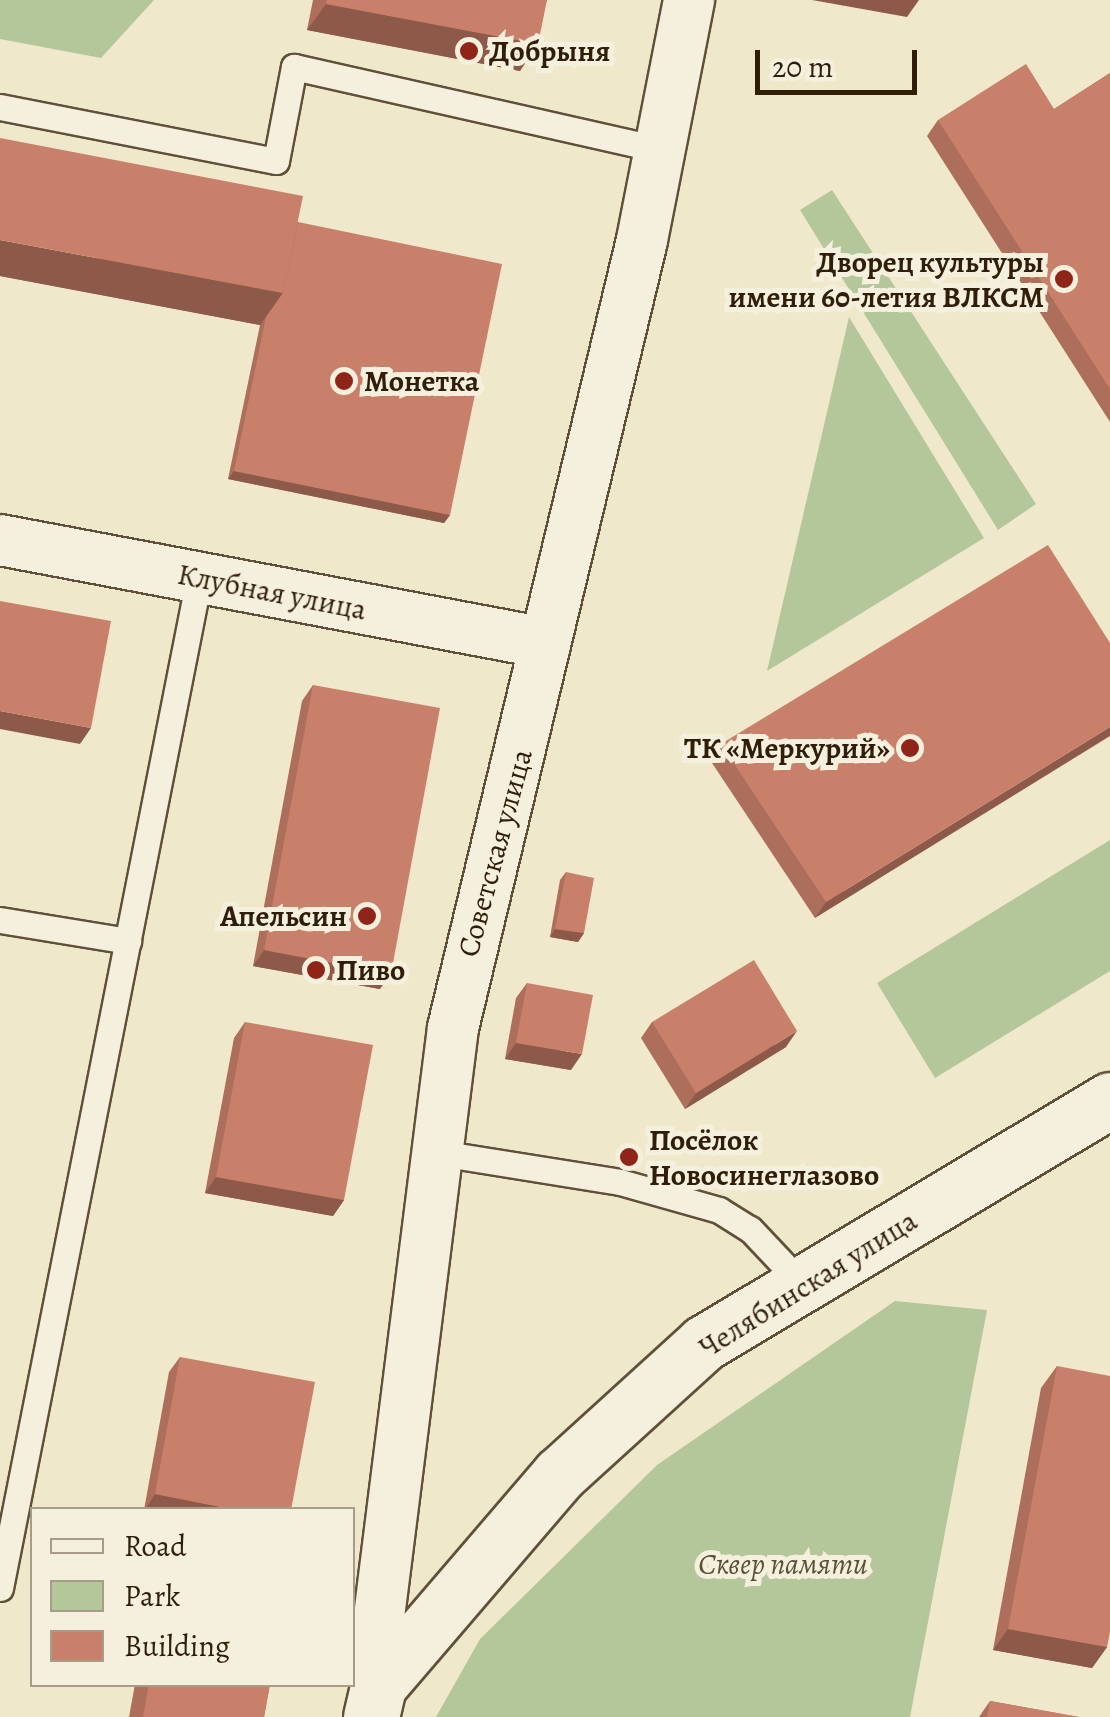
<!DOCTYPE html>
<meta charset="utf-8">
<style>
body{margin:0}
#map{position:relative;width:1110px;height:1717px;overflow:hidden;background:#f0e8ca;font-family:Alegreya,serif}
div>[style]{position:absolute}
.green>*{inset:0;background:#b4c79b}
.roads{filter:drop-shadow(2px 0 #605039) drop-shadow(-2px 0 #605039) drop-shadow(0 2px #605039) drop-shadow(0 -2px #605039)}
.service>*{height:25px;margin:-12.5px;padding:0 12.5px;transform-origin:12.5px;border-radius:12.5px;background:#f5f0dd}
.minor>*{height:50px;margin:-25px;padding:0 25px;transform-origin:25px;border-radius:25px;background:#f5f0dd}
.tertiary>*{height:55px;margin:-27.5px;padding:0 27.5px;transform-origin:27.5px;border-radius:27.5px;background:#f5f0dd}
.wall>*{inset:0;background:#ad6e5b}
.shaded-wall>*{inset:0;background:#8d5a4a}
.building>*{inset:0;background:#c9806a}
.dots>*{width:28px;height:28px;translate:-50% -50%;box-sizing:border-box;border:5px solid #f5f0dd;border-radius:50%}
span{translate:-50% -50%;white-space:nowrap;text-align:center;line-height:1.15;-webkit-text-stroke:10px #f5f0dd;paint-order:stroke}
.poi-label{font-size:30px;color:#301e09;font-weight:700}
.left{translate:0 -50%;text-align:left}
.right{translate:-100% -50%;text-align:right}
.street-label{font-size:30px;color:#301e09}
.park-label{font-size:30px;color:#585135;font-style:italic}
.legend{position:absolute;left:30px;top:1507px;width:325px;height:180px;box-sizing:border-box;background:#f5f0dd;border:2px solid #a69c88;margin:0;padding:12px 18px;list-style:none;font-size:30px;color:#301e09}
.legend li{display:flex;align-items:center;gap:20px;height:50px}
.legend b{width:50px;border:2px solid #a69c88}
.scale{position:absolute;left:755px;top:50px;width:162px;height:45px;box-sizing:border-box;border:5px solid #301e09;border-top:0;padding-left:12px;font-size:30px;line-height:35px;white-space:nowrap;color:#301e09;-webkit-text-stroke:8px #f5f0dd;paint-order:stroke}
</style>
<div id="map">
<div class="green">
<div style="clip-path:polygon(0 0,154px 0,101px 58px,0 39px)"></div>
<div style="clip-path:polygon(832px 190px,1036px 504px,998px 530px,800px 210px)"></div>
<div style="clip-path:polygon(849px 317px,984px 538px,767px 671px)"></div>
<div style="clip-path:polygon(1110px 840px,1110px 971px,935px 1078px,877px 983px)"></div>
<div style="clip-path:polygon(895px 1301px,987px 1310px,910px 1717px,436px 1717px,480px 1639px,657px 1465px)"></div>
</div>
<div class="roads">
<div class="service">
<div style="left:0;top:107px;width:281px;rotate:11.1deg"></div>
<div style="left:276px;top:161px;width:96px;rotate:-79.2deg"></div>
<div style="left:294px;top:67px;width:374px;rotate:12.7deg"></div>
<div style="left:0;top:920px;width:130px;rotate:9.3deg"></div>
<div style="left:433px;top:1152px;width:189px;rotate:9.1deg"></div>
<div style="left:620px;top:1182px;width:103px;rotate:15.8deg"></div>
<div style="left:719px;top:1210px;width:36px;rotate:32deg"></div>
<div style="left:750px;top:1229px;width:76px;rotate:46.6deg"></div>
<div style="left:0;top:1588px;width:1029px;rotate:-78.85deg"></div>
</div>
<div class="minor">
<div style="left:0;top:540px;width:555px;rotate:10.7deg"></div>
<div style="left:378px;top:1686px;width:69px;rotate:-89.2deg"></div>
<div style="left:379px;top:1617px;width:594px;rotate:-82.84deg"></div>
<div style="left:453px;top:1028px;width:810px;rotate:-76.51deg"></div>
<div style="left:642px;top:240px;width:245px;rotate:-78.9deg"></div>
</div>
<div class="tertiary">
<div style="left:371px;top:1717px;width:32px;rotate:-77deg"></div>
<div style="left:378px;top:1686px;width:279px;rotate:-49.4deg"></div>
<div style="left:560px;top:1474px;width:195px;rotate:-42.3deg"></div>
<div style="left:704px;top:1343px;width:473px;rotate:-30.9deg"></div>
</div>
</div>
<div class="wall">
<div style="clip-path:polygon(313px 0,547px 0,520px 71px,307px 30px)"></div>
<div style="clip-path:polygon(1110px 73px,1110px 422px,927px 136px,938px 120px,1054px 109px)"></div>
<div style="clip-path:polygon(298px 222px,450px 515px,444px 523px,228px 479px,260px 325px,0 276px)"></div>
<div style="clip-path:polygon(1110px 643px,815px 918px,710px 760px,721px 744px)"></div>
<div style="clip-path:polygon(313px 685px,380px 989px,253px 966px,302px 701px)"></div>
<div style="clip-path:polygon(566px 872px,584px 933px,578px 942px,550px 937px,560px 880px)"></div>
<div style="clip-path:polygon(527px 983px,571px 1070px,505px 1059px,516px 998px)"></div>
<div style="clip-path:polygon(245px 1022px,344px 1200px,333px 1216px,205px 1193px,234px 1038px)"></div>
<div style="clip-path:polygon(652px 1022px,786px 1047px,685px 1109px,641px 1038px)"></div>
<div style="clip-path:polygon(180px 1357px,291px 1510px,144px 1510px,169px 1372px)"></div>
<div style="clip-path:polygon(1057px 1366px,1107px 1647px,1092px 1668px,993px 1650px,1041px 1388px)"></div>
<div style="clip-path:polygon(135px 1684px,270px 1684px,264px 1717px,129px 1717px)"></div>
<div style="clip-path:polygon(990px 1701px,1079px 1717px,979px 1717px)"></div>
</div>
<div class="shaded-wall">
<div style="clip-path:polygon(812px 0,919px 0,907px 17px)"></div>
<div style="clip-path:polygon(326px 4px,538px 44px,520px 71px,307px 30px)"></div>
<div style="clip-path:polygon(0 240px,283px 293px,260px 325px,0 276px)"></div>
<div style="clip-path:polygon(234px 471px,450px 515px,444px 523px,228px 479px)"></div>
<div style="clip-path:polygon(0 711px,91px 728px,80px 744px,0 729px)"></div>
<div style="clip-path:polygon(1110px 727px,1110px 736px,815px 918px,826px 902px)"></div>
<div style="clip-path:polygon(555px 929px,584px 933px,578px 942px,550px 937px)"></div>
<div style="clip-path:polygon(264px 950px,391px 974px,380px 989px,253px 966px)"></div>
<div style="clip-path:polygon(797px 1031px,786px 1047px,685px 1109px,696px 1093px)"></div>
<div style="clip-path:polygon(516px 1043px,582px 1054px,571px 1070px,505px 1059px)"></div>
<div style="clip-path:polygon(216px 1177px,344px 1200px,333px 1216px,205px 1193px)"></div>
<div style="clip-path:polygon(155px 1494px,236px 1510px,145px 1510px)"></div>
<div style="clip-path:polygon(1008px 1629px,1107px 1647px,1092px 1668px,993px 1650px)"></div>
</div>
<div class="building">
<div style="clip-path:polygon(327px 0,547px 0,538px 44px,326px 4px)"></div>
<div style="clip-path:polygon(1026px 64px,1054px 109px,1110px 73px,1110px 389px,938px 120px)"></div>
<div style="clip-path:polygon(0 138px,303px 196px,283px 293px,0 240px)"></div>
<div style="clip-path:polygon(298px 222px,502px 264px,450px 515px,234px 471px,266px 317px,283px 293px)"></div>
<div style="clip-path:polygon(1048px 545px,1110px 643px,1110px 727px,826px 902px,721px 744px)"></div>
<div style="clip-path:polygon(0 601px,111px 621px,91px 728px,0 711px)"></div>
<div style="clip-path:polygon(313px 685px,440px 708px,391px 974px,264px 950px)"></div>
<div style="clip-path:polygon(566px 872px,594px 878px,584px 933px,555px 929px)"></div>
<div style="clip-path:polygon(754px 960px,797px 1031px,696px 1093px,652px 1022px)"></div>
<div style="clip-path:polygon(527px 983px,593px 995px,582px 1054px,516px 1043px)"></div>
<div style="clip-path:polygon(245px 1022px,373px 1045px,344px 1200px,216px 1177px)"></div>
<div style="clip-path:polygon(180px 1357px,315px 1382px,291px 1510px,236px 1510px,155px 1494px)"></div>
<div style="clip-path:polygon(1057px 1366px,1110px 1376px,1110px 1632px,1107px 1647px,1008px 1629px)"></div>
<div style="clip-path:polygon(149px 1684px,270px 1684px,264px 1717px,143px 1717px)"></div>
<div style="clip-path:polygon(990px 1701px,1079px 1717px,987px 1717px)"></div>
</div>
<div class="dots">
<div style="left:469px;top:51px;background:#8f2418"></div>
<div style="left:1064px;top:279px;background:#8f2418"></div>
<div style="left:344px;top:381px;background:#8f2418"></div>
<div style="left:910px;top:748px;background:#8f2418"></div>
<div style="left:367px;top:916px;background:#8f2418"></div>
<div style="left:316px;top:970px;background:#8f2418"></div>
<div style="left:629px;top:1157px;background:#8f2418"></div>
</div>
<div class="poi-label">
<span class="left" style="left:489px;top:51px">Добрыня</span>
<span class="right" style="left:1044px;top:279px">Дворец культуры<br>имени 60-летия ВЛКСМ</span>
<span class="left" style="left:364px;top:381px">Монетка</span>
<span class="right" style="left:890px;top:748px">ТК «Меркурий»</span>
<span class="right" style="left:347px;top:916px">Апельсин</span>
<span class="left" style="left:336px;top:970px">Пиво</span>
<span class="left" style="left:649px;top:1157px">Посёлок<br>Новосинеглазово</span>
</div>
<div class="street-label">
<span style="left:272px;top:592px;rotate:11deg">Клубная улица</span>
<span style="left:495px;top:853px;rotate:-75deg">Советская улица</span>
<span style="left:808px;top:1284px;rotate:-32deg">Челябинская улица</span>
</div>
<div class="park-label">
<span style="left:783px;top:1564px">Сквер памяти</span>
</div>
<ul class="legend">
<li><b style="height:12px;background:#f5f0dd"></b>Road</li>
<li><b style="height:28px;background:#b4c79b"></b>Park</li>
<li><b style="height:28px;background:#c9806a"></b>Building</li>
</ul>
<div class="scale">20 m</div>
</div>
